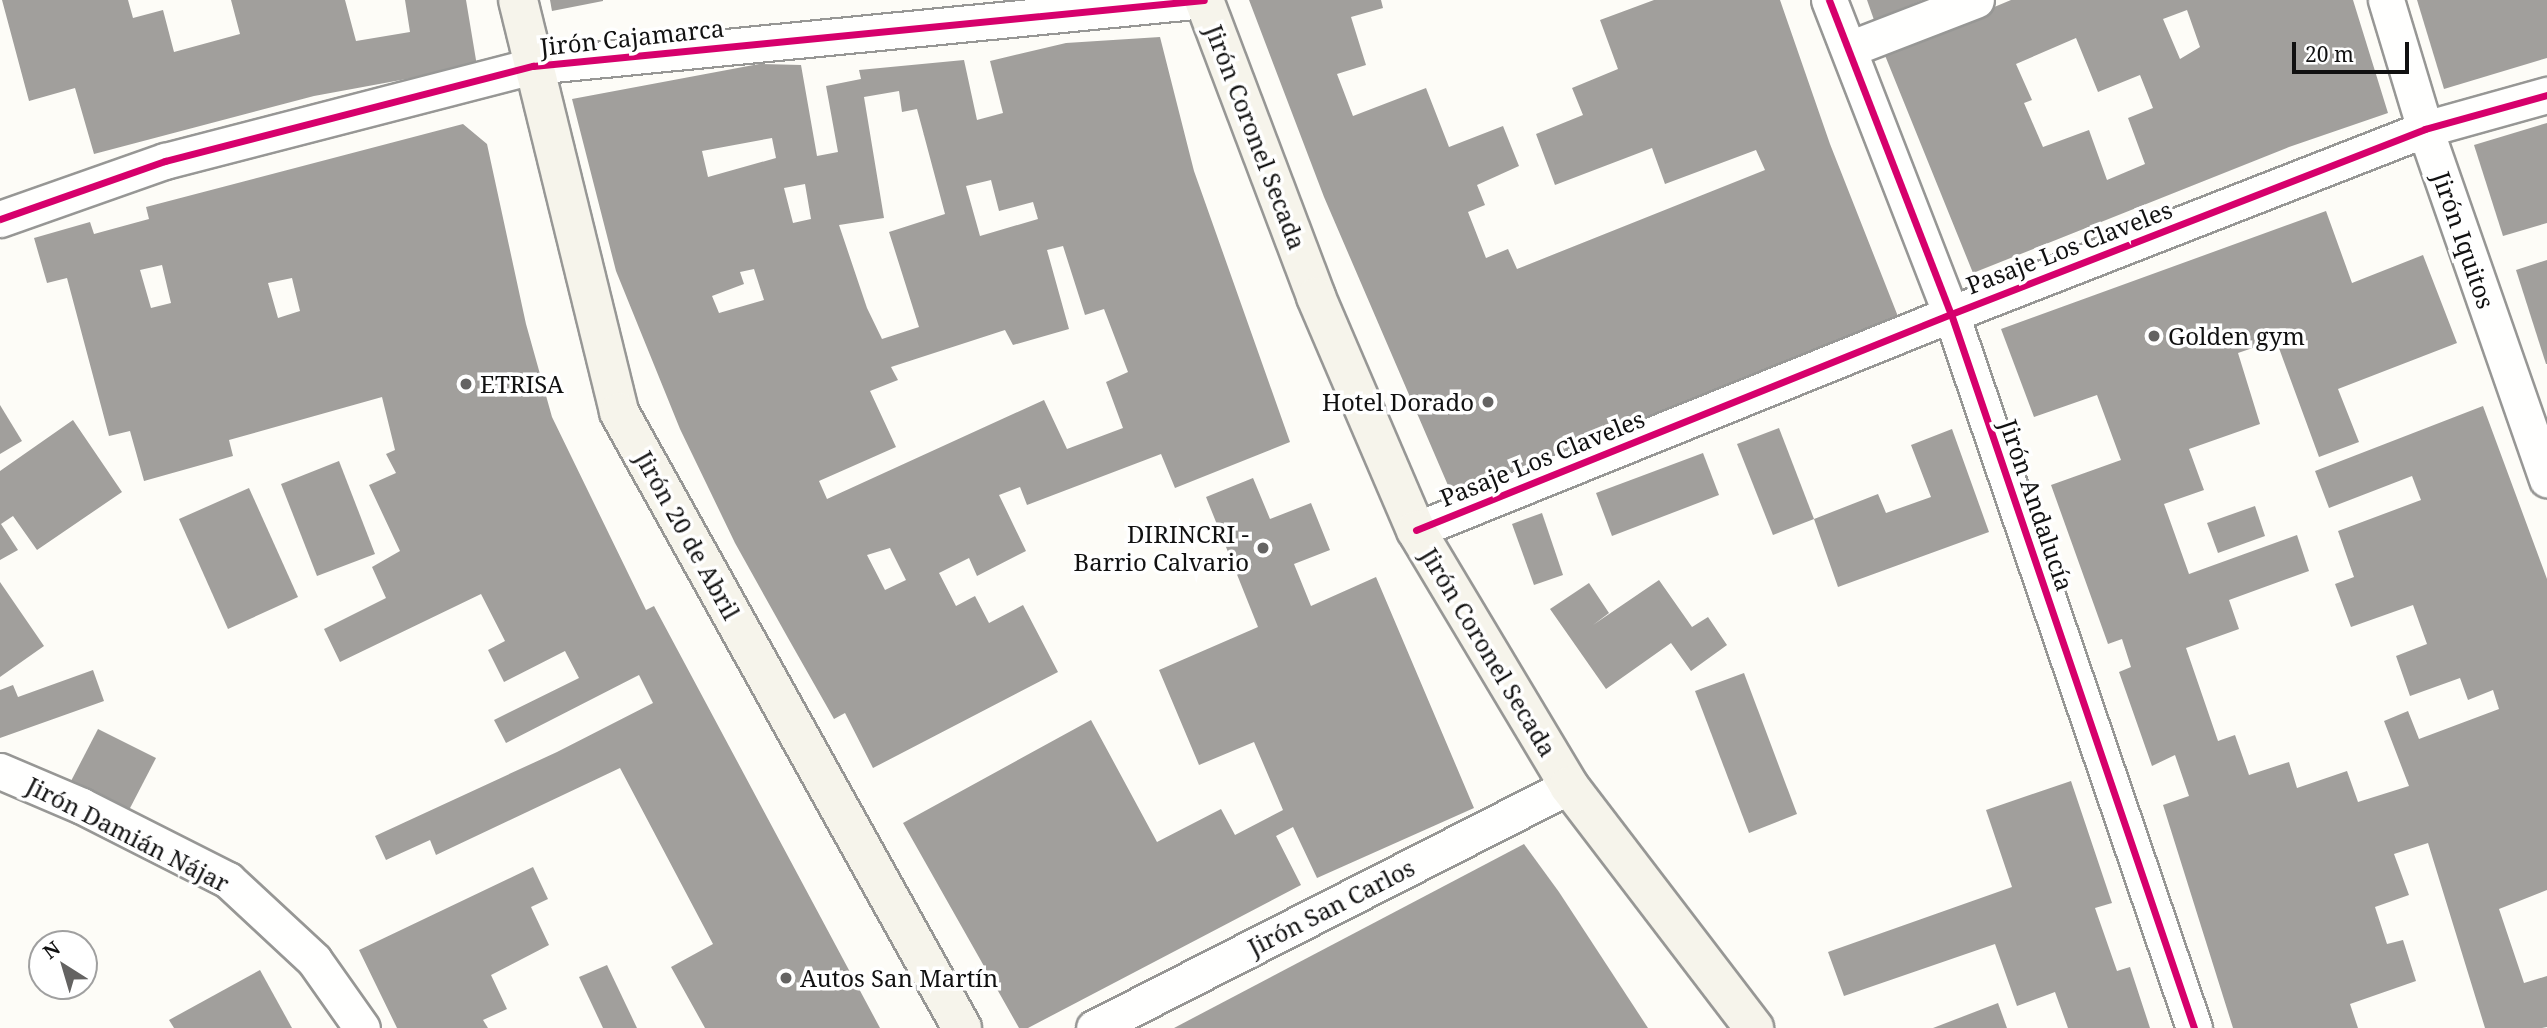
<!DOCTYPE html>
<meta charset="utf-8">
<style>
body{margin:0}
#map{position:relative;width:2547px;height:1028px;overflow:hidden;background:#fdfcf7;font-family:"Noto Serif",serif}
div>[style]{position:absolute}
.building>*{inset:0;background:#a19f9c}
.roads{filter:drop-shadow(2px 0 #979795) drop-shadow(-2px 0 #979795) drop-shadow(0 2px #979795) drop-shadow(0 -2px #979795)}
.street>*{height:35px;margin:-17.5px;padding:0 17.5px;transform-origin:17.5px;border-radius:17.5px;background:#fffffe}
.secondary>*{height:38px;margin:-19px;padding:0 19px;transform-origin:19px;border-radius:19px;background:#f6f4eb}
.cycleway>*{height:7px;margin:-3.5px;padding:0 3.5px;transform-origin:3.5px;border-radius:3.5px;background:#d6006c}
.dots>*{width:19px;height:19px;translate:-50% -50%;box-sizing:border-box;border:4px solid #fff;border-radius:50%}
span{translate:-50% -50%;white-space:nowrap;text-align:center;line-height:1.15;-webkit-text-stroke:7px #fff;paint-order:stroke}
.street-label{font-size:24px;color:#111}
.poi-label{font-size:24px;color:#111}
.left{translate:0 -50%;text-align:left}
.right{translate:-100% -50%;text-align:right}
.north{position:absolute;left:28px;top:930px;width:70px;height:70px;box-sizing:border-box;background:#fff;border:2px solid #a0a0a0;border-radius:50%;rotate:323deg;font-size:19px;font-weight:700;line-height:28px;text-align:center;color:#111}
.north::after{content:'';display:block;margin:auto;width:24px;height:32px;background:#646362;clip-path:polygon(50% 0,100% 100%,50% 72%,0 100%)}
.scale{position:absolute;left:2292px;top:42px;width:117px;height:32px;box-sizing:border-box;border:4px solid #111;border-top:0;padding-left:9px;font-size:21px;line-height:24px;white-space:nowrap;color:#111;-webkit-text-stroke:5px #fff;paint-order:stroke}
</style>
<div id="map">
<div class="building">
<div style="clip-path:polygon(2px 0,128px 0,133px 18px,163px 10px,174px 52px,240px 34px,231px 0,345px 0,356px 41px,410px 32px,405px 0,466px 0,477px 66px,314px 96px,94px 154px,75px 88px,29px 101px)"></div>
<div style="clip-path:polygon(550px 0,603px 0,603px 1px,552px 11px)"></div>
<div style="clip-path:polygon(1249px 0,1381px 0,1383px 8px,1351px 17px,1366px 65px,1337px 74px,1353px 116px,1426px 88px,1449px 147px,1503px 126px,1519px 166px,1477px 185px,1485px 205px,1468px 212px,1486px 258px,1508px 249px,1517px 269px,1765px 170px,1756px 150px,1665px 184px,1652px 148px,1555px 185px,1536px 134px,1583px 115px,1572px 88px,1618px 69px,1600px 20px,1654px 0,1780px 0,1830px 144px,1899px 319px,1453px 497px,1324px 197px)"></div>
<div style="clip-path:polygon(1867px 0,1923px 0,1874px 20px)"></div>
<div style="clip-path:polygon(evenodd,2011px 0,2353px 0,2388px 113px,2289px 147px,1973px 273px,1884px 53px,2011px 0,2187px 10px,2200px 47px,2180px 59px,2163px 19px,2187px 10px,2011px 0,2076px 38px,2098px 92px,2140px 75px,2153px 108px,2128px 118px,2145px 164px,2107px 180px,2089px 130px,2043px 147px,2024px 103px,2032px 100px,2016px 64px,2076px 38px)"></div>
<div style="clip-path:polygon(2417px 0,2547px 0,2547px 58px,2444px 89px)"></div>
<div style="clip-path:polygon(evenodd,1160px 37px,1194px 171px,1290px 442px,1175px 488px,1161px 454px,1027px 505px,1020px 487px,999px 495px,1026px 551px,977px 576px,969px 558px,939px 573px,956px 606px,975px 596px,989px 623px,1023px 605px,1058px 672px,873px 768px,845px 713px,834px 719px,788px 638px,735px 543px,680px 429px,616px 271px,572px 99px,759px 64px,801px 65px,817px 156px,838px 152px,826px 86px,861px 79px,859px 70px,964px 60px,977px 120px,1003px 113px,990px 61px,1066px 43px,1160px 37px,899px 91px,902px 112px,917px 109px,945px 214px,889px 232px,919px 327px,882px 339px,867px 308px,839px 225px,884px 218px,864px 97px,899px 91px,1160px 37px,772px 138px,776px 158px,708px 177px,702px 151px,772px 138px,1160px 37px,991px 180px,999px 211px,1033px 202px,1038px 219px,980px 236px,966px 186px,991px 180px,1160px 37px,805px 184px,811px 219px,793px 223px,784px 188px,805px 184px,1160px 37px,1063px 246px,1085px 315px,1104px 309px,1128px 372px,1106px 382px,1123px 428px,1067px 449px,1044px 400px,827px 499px,819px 481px,896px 447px,870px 391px,898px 380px,891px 367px,1005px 330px,1013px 345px,1069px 329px,1047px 250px,1063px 246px,1160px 37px,754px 269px,764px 300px,719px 313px,712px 296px,744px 284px,740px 272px,754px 269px,1160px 37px,890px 548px,906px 580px,885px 590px,867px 555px,890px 548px)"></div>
<div style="clip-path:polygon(2547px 123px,2547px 223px,2503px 236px,2474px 145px)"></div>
<div style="clip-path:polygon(evenodd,463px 124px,487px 144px,526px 324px,552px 417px,646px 610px,654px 606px,880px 1028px,705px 1028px,671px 967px,713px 944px,620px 768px,436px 855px,430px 840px,386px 860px,375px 836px,557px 752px,653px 703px,639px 675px,506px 743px,494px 720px,579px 678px,565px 651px,504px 682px,488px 650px,505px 641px,481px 594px,340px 662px,324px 629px,386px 598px,372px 567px,400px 551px,369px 485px,396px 473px,386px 454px,395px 450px,382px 397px,229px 440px,233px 456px,144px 481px,130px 431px,109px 436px,67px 278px,47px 283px,34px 238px,90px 222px,94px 234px,149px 219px,146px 207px,463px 124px,162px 265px,171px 303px,151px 308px,140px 270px,162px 265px,463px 124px,292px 278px,300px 311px,278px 318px,268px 283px,292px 278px)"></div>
<div style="clip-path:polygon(2326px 211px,2352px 283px,2423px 255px,2457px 343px,2338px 389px,2359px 442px,2319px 457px,2276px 340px,2238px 353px,2260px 424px,2189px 449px,2204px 490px,2164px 504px,2189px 574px,2297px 535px,2309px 571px,2229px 600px,2239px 629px,2186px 648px,2218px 741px,2235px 735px,2249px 775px,2289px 762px,2297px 788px,2347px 771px,2358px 802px,2409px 786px,2384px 721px,2408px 711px,2419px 739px,2499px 709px,2493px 690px,2468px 700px,2460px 678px,2410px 696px,2396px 656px,2427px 644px,2413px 605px,2351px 627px,2335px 584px,2354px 577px,2338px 531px,2421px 500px,2412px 476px,2329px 508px,2315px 471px,2483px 406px,2547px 579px,2547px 890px,2499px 909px,2524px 983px,2547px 976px,2547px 1027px,2542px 1028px,2485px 1028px,2428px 843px,2394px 854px,2409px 895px,2375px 907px,2387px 944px,2403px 940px,2416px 981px,2350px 1004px,2358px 1028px,2233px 1028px,2163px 805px,2189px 796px,2175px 755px,2152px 766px,2119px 672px,2131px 667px,2122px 639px,2108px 644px,2051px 485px,2121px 460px,2097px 395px,2034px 417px,2001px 329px)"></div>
<div style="clip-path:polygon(2547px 260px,2547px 364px,2546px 364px,2516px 270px)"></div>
<div style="clip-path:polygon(0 405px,22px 441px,0 454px)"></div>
<div style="clip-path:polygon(73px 420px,122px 492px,37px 550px,13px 516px,1px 524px,18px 550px,0 560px,0 471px)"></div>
<div style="clip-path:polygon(1779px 428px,1814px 519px,1773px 535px,1737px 444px)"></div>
<div style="clip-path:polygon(1952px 429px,1989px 532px,1838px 587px,1814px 519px,1878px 494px,1886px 513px,1931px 497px,1911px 445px)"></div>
<div style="clip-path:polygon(1703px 453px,1719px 495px,1612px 536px,1596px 493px)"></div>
<div style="clip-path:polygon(339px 461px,375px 554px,317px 576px,281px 484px)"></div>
<div style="clip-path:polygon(1253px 478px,1270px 519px,1311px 503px,1330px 550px,1294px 564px,1311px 606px,1376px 577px,1474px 808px,1317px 878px,1293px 827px,1276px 836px,1301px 885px,1028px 1028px,1019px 1028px,903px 823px,1091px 720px,1157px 842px,1221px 809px,1235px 835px,1283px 810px,1254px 742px,1199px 765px,1159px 670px,1258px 627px,1206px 497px)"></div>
<div style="clip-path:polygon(249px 488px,298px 597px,228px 629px,179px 519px)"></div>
<div style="clip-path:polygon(2255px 506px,2265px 536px,2218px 553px,2207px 523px)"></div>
<div style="clip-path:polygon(1542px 513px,1563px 575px,1534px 585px,1512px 524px)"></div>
<div style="clip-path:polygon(1659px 580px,1692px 627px,1708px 617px,1727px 645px,1691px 671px,1671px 643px,1606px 689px,1550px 609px,1589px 583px,1609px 613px,1593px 625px)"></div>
<div style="clip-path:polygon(0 582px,44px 646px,0 677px)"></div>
<div style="clip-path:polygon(93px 670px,104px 701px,0 738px,0 690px,13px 685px,18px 697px)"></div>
<div style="clip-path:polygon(1744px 673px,1797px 814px,1749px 833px,1695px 691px)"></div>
<div style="clip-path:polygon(98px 729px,156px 758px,128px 812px,70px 783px)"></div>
<div style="clip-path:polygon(2071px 781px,2112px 903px,2095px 908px,2117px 971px,2130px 967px,2150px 1028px,2068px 1028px,2055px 992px,2017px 1006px,1995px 944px,1844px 996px,1828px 952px,2012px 887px,1986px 810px)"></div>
<div style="clip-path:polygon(1524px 844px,1559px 892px,1648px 1028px,1174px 1028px)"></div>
<div style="clip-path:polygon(533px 867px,548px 899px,531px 907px,549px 945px,491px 975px,507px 1009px,483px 1020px,488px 1028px,397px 1028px,359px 950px)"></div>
<div style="clip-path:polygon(607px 965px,637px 1028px,603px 1028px,579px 977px)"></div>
<div style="clip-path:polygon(260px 970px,292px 1028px,174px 1028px,169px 1020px)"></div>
<div style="clip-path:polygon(1998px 1003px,2007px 1028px,1933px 1028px)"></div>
</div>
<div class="roads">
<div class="street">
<div style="left:1829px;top:0;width:337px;rotate:68.8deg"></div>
<div style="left:1951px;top:314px;width:754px;rotate:71.2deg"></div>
<div style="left:2386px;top:0;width:135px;rotate:73.2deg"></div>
<div style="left:2425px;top:129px;width:371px;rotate:70.8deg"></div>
<div style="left:1849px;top:49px;width:136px;rotate:-21.1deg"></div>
<div style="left:0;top:219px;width:175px;rotate:-19.4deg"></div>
<div style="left:165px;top:161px;width:380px;rotate:-14.5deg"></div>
<div style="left:533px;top:66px;width:674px;rotate:-5.62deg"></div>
<div style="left:1416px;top:530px;width:577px;rotate:-21.99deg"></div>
<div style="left:1951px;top:314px;width:509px;rotate:-21.32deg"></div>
<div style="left:2425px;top:129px;width:127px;rotate:-15.6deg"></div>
<div style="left:0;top:771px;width:89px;rotate:23.1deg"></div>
<div style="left:82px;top:806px;width:164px;rotate:26.9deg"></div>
<div style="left:228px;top:880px;width:117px;rotate:42.9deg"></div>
<div style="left:314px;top:960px;width:83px;rotate:54.8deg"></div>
<div style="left:1094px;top:1028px;width:533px;rotate:-27deg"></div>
</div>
<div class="secondary">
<div style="left:518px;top:0;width:424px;rotate:76.2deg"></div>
<div style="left:619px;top:412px;width:705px;rotate:60.89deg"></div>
<div style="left:1204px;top:0;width:317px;rotate:69.3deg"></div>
<div style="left:1316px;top:297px;width:254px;rotate:66.8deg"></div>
<div style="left:1416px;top:530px;width:298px;rotate:59.1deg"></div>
<div style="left:1569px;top:786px;width:305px;rotate:52.6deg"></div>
</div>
</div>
<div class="cycleway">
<div style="left:1829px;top:0;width:337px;rotate:68.8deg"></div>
<div style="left:1951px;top:314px;width:754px;rotate:71.2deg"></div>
<div style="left:0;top:219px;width:175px;rotate:-19.4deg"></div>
<div style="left:165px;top:161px;width:380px;rotate:-14.5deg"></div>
<div style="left:533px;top:66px;width:674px;rotate:-5.62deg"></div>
<div style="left:1416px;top:530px;width:577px;rotate:-21.99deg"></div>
<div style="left:1951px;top:314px;width:509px;rotate:-21.32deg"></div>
<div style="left:2425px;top:129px;width:127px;rotate:-15.6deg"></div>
</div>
<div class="dots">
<div style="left:2154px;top:336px;background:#646362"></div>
<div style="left:466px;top:384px;background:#646362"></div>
<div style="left:1488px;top:402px;background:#646362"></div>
<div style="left:1263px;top:548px;background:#646362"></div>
<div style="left:786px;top:978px;background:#646362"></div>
</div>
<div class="street-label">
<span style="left:632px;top:37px;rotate:-6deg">Jirón Cajamarca</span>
<span style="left:1256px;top:137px;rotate:69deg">Jirón Coronel Secada</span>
<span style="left:2464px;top:240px;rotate:71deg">Jirón Iquitos</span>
<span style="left:2069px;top:247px;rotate:-21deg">Pasaje Los Claveles</span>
<span style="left:1542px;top:458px;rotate:-22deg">Pasaje Los Claveles</span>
<span style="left:2037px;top:505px;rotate:71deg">Jirón Andalucía</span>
<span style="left:688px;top:535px;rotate:61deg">Jirón 20 de Abril</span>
<span style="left:1489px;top:652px;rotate:59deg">Jirón Coronel Secada</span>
<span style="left:128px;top:834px;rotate:27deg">Jirón Damián Nájar</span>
<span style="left:1331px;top:907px;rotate:-27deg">Jirón San Carlos</span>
</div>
<div class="poi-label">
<span class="left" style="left:2168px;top:336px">Golden gym</span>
<span class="left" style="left:480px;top:384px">ETRISA</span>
<span class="right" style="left:1474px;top:402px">Hotel Dorado</span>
<span class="right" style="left:1249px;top:548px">DIRINCRI -<br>Barrio Calvario</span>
<span class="left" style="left:800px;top:978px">Autos San Martín</span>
</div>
<div class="north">N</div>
<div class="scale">20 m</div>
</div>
